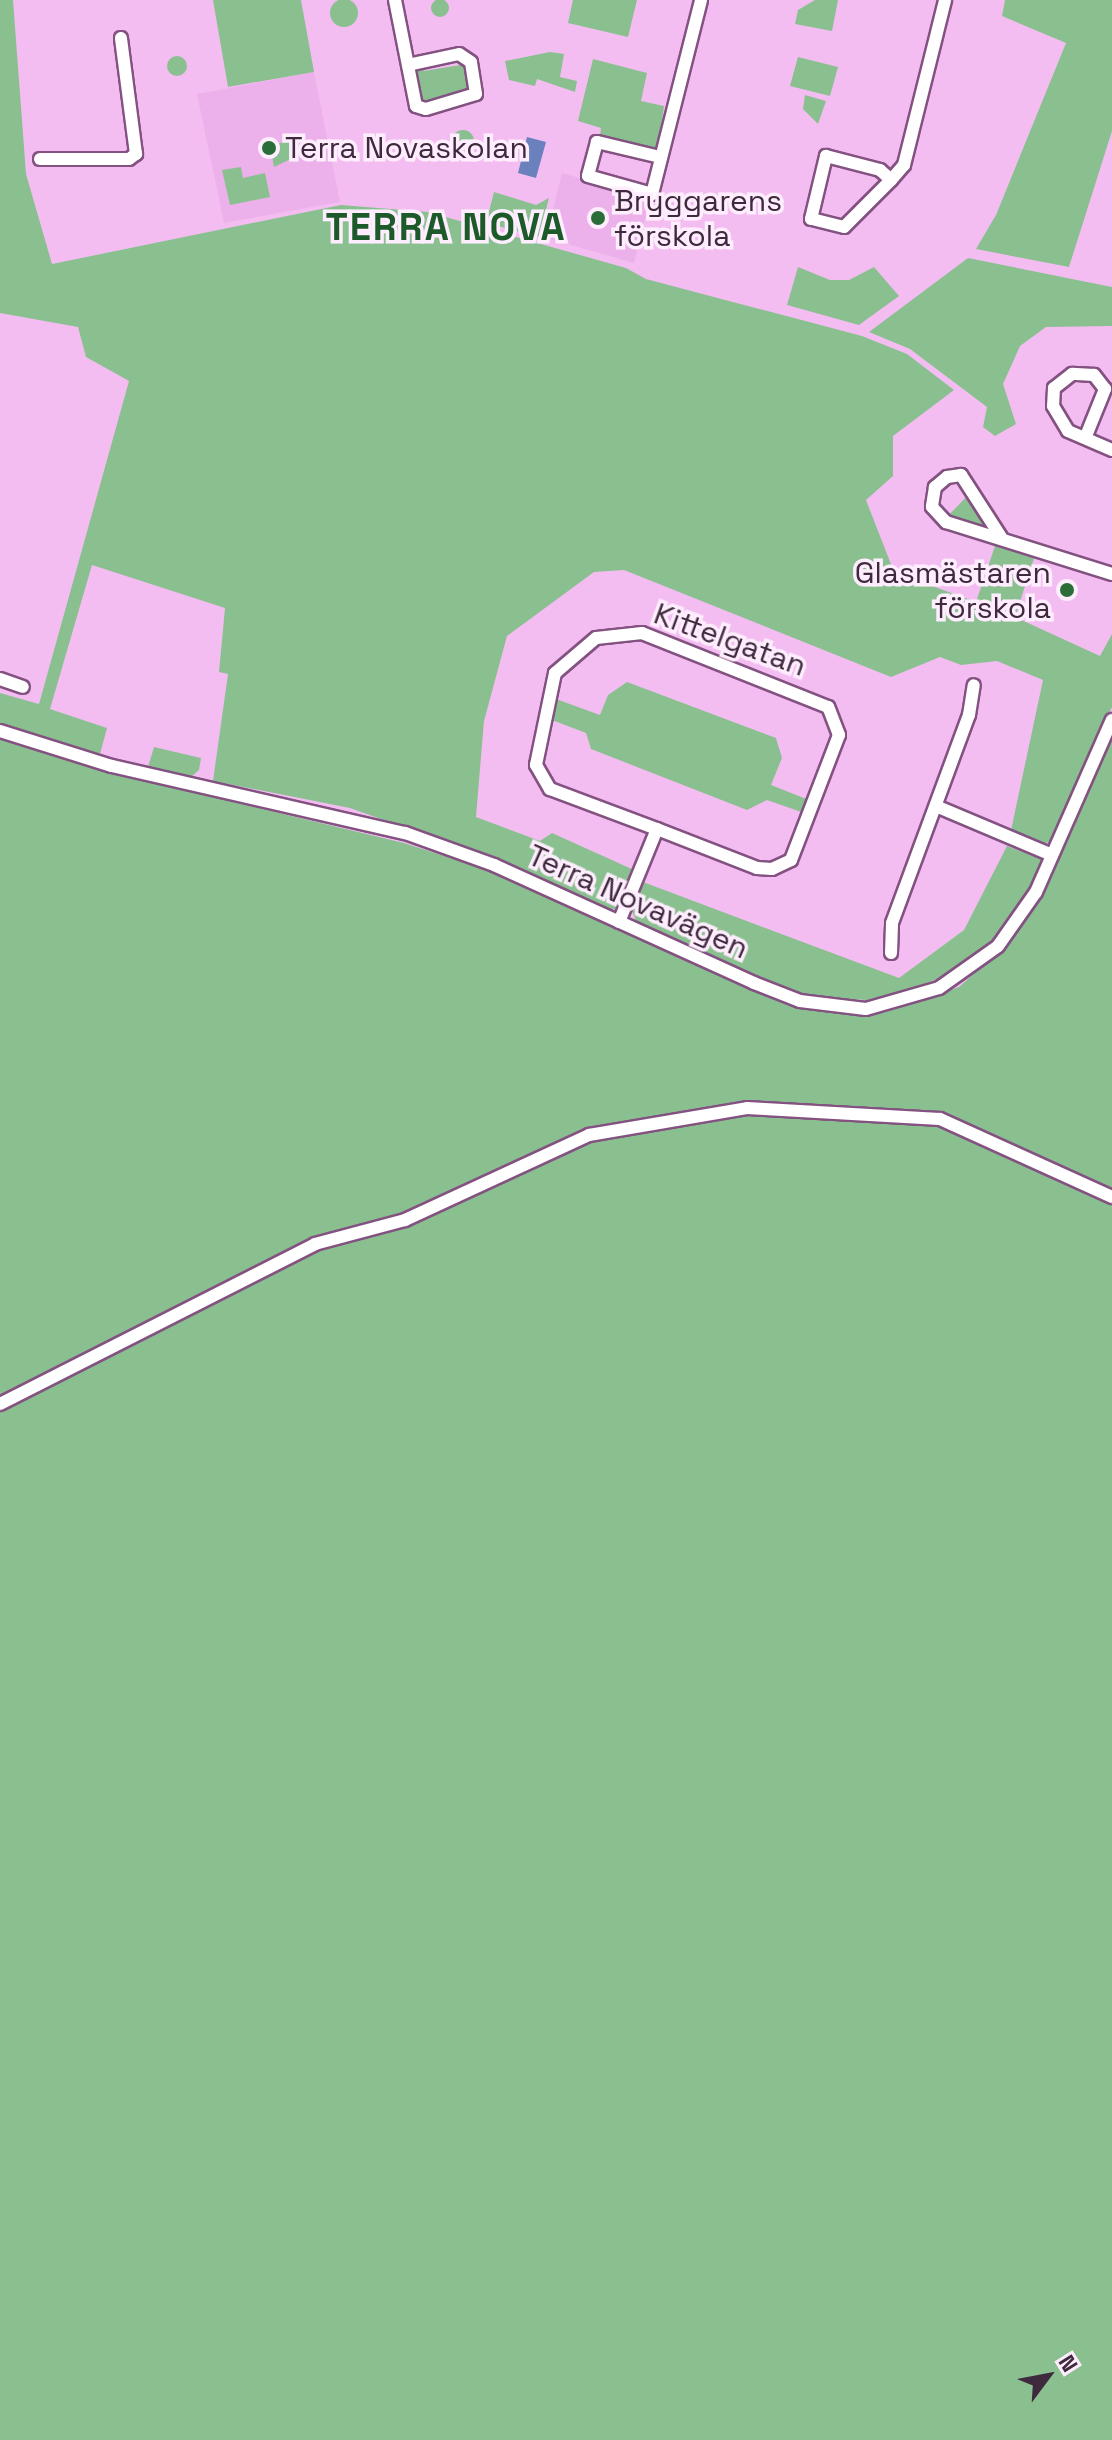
<!DOCTYPE html>
<meta charset="utf-8">
<style>
body{margin:0}
#map{position:relative;width:1112px;height:2440px;overflow:hidden;background:#f4bdf2;font-family:"Space Grotesk",sans-serif}
div>[style]{position:absolute}
.built>*{inset:0;background:#ecb0ea}
.green>*{inset:0;background:#8ac090}
.round{border-radius:50%}
.water>*{inset:0;background:#6a81be}
.roads{filter:drop-shadow(2px 0 #835281) drop-shadow(-2px 0 #835281) drop-shadow(0 2px #835281) drop-shadow(0 -2px #835281)}
.minor>*{height:12px;margin:-6px;padding:0 6px;transform-origin:6px;border-radius:6px;background:#fff}
.dots>*{width:22px;height:22px;translate:-50% -50%;box-sizing:border-box;border:4px solid #feedfd;border-radius:50%}
span{translate:-50% -50%;white-space:nowrap;text-align:center;line-height:1.15;-webkit-text-stroke:7px #feedfd;paint-order:stroke}
.poi-label{font-size:30px;color:#3e293d}
.left{translate:0 -50%;text-align:left}
.right{translate:-100% -50%;text-align:right}
.street-label{font-size:30px;color:#3e293d}
.district-label{font-size:38px;color:#1d5a2a;font-weight:700;letter-spacing:2px}
.north{position:absolute;left:1008px;top:2336px;width:80px;height:80px;-webkit-text-stroke:6px #feedfd;paint-order:stroke;rotate:58deg;font-size:22px;font-weight:700;line-height:32px;text-align:center;color:#3e293d}
.north::after{content:'';display:block;margin:auto;width:28px;height:36px;background:#3e293d;clip-path:polygon(50% 0,100% 100%,50% 72%,0 100%)}
</style>
<div id="map">
<div class="built">
<div style="clip-path:polygon(314px 72px,340px 202px,224px 223px,197px 94px)"></div>
<div style="clip-path:polygon(562px 173px,650px 199px,634px 263px,546px 238px)"></div>
</div>
<div class="green">
<div class="round" style="left:431px;top:-1px;width:18px;height:18px"></div>
<div class="round" style="left:330px;top:-1px;width:28px;height:28px"></div>
<div style="clip-path:polygon(0 0,13px 0,26px 174px,52px 264px,341px 205px,428px 212px,626px 268px,646px 279px,862px 336px,907px 354px,954px 390px,893px 436px,893px 476px,866px 500px,894px 572px,976px 602px,997px 540px,1035px 555px,1015px 617px,1100px 656px,1112px 634px,1112px 707px,1050px 841px,1042px 846px,1010px 835px,1043px 680px,997px 661px,961px 665px,940px 657px,891px 677px,624px 570px,594px 572px,507px 636px,484px 721px,476px 817px,540px 841px,552px 833px,634px 870px,615px 909px,606px 910px,482px 855px,350px 808px,213px 781px,228px 674px,219px 672px,225px 608px,92px 565px,50px 709px,107px 728px,100px 754px,0 724px,0 693px,39px 704px,129px 381px,86px 357px,78px 327px,0 313px)"></div>
<div style="clip-path:polygon(213px 0,301px 0,314px 72px,228px 87px)"></div>
<div style="clip-path:polygon(573px 0,637px 0,628px 37px,568px 23px)"></div>
<div style="clip-path:polygon(815px 0,838px 0,832px 31px,795px 24px,798px 10px)"></div>
<div style="clip-path:polygon(1005px 0,1112px 0,1112px 131px,1069px 267px,976px 249px,996px 215px,1066px 43px,1002px 16px)"></div>
<div style="clip-path:polygon(550px 52px,564px 54px,560px 77px,577px 81px,575px 92px,537px 79px,535px 86px,509px 80px,505px 61px)"></div>
<div class="round" style="left:167px;top:56px;width:20px;height:20px"></div>
<div style="clip-path:polygon(459px 57px,473px 86px,465px 95px,463px 89px,423px 103px,414px 69px,422px 64px,424px 71px,460px 65px)"></div>
<div style="clip-path:polygon(798px 57px,838px 67px,830px 96px,790px 86px)"></div>
<div style="clip-path:polygon(593px 59px,647px 73px,641px 101px,664px 106px,658px 149px,600px 135px,601px 128px,578px 121px)"></div>
<div style="clip-path:polygon(805px 95px,826px 101px,818px 124px,803px 109px)"></div>
<div class="round" style="left:452px;top:130px;width:22px;height:22px"></div>
<div style="clip-path:polygon(296px 140px,299px 155px,274px 167px,270px 145px)"></div>
<div style="clip-path:polygon(241px 167px,243px 178px,265px 173px,270px 197px,230px 205px,222px 170px)"></div>
<div style="clip-path:polygon(494px 192px,536px 205px,549px 198px,539px 237px,486px 223px)"></div>
<div style="clip-path:polygon(968px 258px,1112px 287px,1112px 326px,1046px 327px,1020px 346px,1003px 384px,1016px 424px,995px 436px,983px 427px,987px 407px,910px 349px,869px 332px)"></div>
<div style="clip-path:polygon(798px 267px,830px 280px,849px 280px,874px 267px,899px 296px,859px 325px,787px 305px)"></div>
<div style="clip-path:polygon(969px 494px,989px 529px,947px 517px)"></div>
<div style="clip-path:polygon(627px 682px,776px 738px,782px 758px,771px 785px,809px 800px,804px 813px,767px 800px,747px 810px,591px 749px,586px 733px,552px 720px,556px 699px,600px 715px,608px 695px)"></div>
<div style="clip-path:polygon(1112px 732px,1112px 2440px,0 2440px,0 738px,112px 773px,404px 843px,491px 871px,796px 1007px,862px 1014px,886px 1012px,959px 987px,1014px 938px,1054px 866px)"></div>
<div style="clip-path:polygon(154px 747px,201px 758px,199px 770px,191px 777px,148px 767px)"></div>
<div style="clip-path:polygon(1007px 846px,1041px 859px,1043px 867px,1021px 913px,966px 967px,883px 1001px,814px 997px,768px 982px,636px 921px,631px 909px,643px 882px,899px 978px,964px 930px)"></div>
</div>
<div class="water">
<div style="clip-path:polygon(527px 137px,546px 142px,536px 178px,518px 173px)"></div>
</div>
<div class="roads">
<div class="minor">
<div style="left:395px;top:0;width:108px;rotate:78.8deg"></div>
<div style="left:416px;top:106px;width:10px;rotate:17deg"></div>
<div style="left:426px;top:109px;width:52px;rotate:-16.7deg"></div>
<div style="left:476px;top:94px;width:32px;rotate:-99deg"></div>
<div style="left:471px;top:62px;width:14px;rotate:-146deg"></div>
<div style="left:459px;top:54px;width:52px;rotate:167.8deg"></div>
<div style="left:660px;top:157px;width:65px;rotate:-166.6deg"></div>
<div style="left:597px;top:142px;width:35px;rotate:105deg"></div>
<div style="left:588px;top:176px;width:66px;rotate:15.7deg"></div>
<div style="left:652px;top:194px;width:200px;rotate:-75.8deg"></div>
<div style="left:40px;top:159px;width:89px"></div>
<div style="left:129px;top:159px;width:9px;rotate:-36deg"></div>
<div style="left:136px;top:154px;width:117px;rotate:-97.4deg"></div>
<div style="left:891px;top:180px;width:66px;rotate:135deg"></div>
<div style="left:844px;top:227px;width:34px;rotate:-166deg"></div>
<div style="left:811px;top:219px;width:65px;rotate:-76.6deg"></div>
<div style="left:826px;top:156px;width:56px;rotate:14.5deg"></div>
<div style="left:880px;top:170px;width:15px;rotate:42deg"></div>
<div style="left:891px;top:180px;width:20px;rotate:-49deg"></div>
<div style="left:904px;top:165px;width:170px;rotate:-76deg"></div>
<div style="left:1086px;top:436px;width:51px;rotate:-68deg"></div>
<div style="left:1105px;top:389px;width:18px;rotate:-128deg"></div>
<div style="left:1094px;top:375px;width:22px;rotate:-177deg"></div>
<div style="left:1072px;top:374px;width:23px;rotate:142deg"></div>
<div style="left:1054px;top:388px;width:18px;rotate:93deg"></div>
<div style="left:1053px;top:406px;width:29px;rotate:59deg"></div>
<div style="left:1068px;top:431px;width:48px;rotate:23.4deg"></div>
<div style="left:1001px;top:537px;width:74px;rotate:-122.8deg"></div>
<div style="left:961px;top:475px;width:14px;rotate:172deg"></div>
<div style="left:947px;top:477px;width:16px;rotate:140deg"></div>
<div style="left:935px;top:487px;width:20px;rotate:99deg"></div>
<div style="left:932px;top:507px;width:21px;rotate:47deg"></div>
<div style="left:946px;top:522px;width:174px;rotate:17.4deg"></div>
<div style="left:0;top:679px;width:24px;rotate:19deg"></div>
<div style="left:0;top:731px;width:117px;rotate:17.4deg"></div>
<div style="left:112px;top:766px;width:301px;rotate:12.9deg"></div>
<div style="left:405px;top:833px;width:95px;rotate:19.8deg"></div>
<div style="left:494px;top:865px;width:286px;rotate:24.4deg"></div>
<div style="left:754px;top:983px;width:49px;rotate:21.4deg"></div>
<div style="left:800px;top:1001px;width:66px;rotate:6.9deg"></div>
<div style="left:866px;top:1009px;width:76px;rotate:-16deg"></div>
<div style="left:939px;top:988px;width:72px;rotate:-35.4deg"></div>
<div style="left:998px;top:946px;width:66px;rotate:-54.9deg"></div>
<div style="left:1036px;top:892px;width:188px;rotate:-66.2deg"></div>
<div style="left:936px;top:806px;width:126px;rotate:22.9deg"></div>
<div style="left:619px;top:922px;width:100px;rotate:-67.8deg"></div>
<div style="left:657px;top:829px;width:107px;rotate:21.3deg"></div>
<div style="left:757px;top:868px;width:15px;rotate:4deg"></div>
<div style="left:772px;top:869px;width:21px;rotate:-25deg"></div>
<div style="left:791px;top:860px;width:134px;rotate:-69deg"></div>
<div style="left:839px;top:735px;width:30px;rotate:-111deg"></div>
<div style="left:828px;top:707px;width:200px;rotate:-158.3deg"></div>
<div style="left:642px;top:633px;width:46px;rotate:173.8deg"></div>
<div style="left:596px;top:638px;width:54px;rotate:139.5deg"></div>
<div style="left:555px;top:673px;width:94px;rotate:101.7deg"></div>
<div style="left:536px;top:765px;width:28px;rotate:60deg"></div>
<div style="left:550px;top:789px;width:114px;rotate:20.5deg"></div>
<div style="left:891px;top:953px;width:30px;rotate:-88deg"></div>
<div style="left:892px;top:923px;width:222px;rotate:-69.7deg"></div>
<div style="left:969px;top:715px;width:30px;rotate:-81deg"></div>
<div style="left:0;top:1404px;width:353px;rotate:-26.9deg"></div>
<div style="left:315px;top:1244px;width:93px;rotate:-14.9deg"></div>
<div style="left:405px;top:1220px;width:203px;rotate:-24.8deg"></div>
<div style="left:589px;top:1135px;width:160px;rotate:-9.7deg"></div>
<div style="left:747px;top:1108px;width:193px;rotate:3.3deg"></div>
<div style="left:940px;top:1119px;width:189px;rotate:24.4deg"></div>
</div>
</div>
<div class="dots">
<div style="left:269px;top:148px;background:#2a6d38"></div>
<div style="left:598px;top:218px;background:#2a6d38"></div>
<div style="left:1067px;top:590px;background:#2a6d38"></div>
</div>
<div class="poi-label">
<span class="left" style="left:285px;top:148px">Terra Novaskolan</span>
<span class="left" style="left:614px;top:218px">Bryggarens<br>förskola</span>
<span class="right" style="left:1051px;top:590px">Glasmästaren<br>förskola</span>
</div>
<div class="street-label">
<span style="left:730px;top:640px;rotate:20deg">Kittelgatan</span>
<span style="left:638px;top:902px;rotate:24deg">Terra Novavägen</span>
</div>
<div class="district-label">
<span style="left:446px;top:228px">TERRA NOVA</span>
</div>
<div class="north">N</div>
</div>
